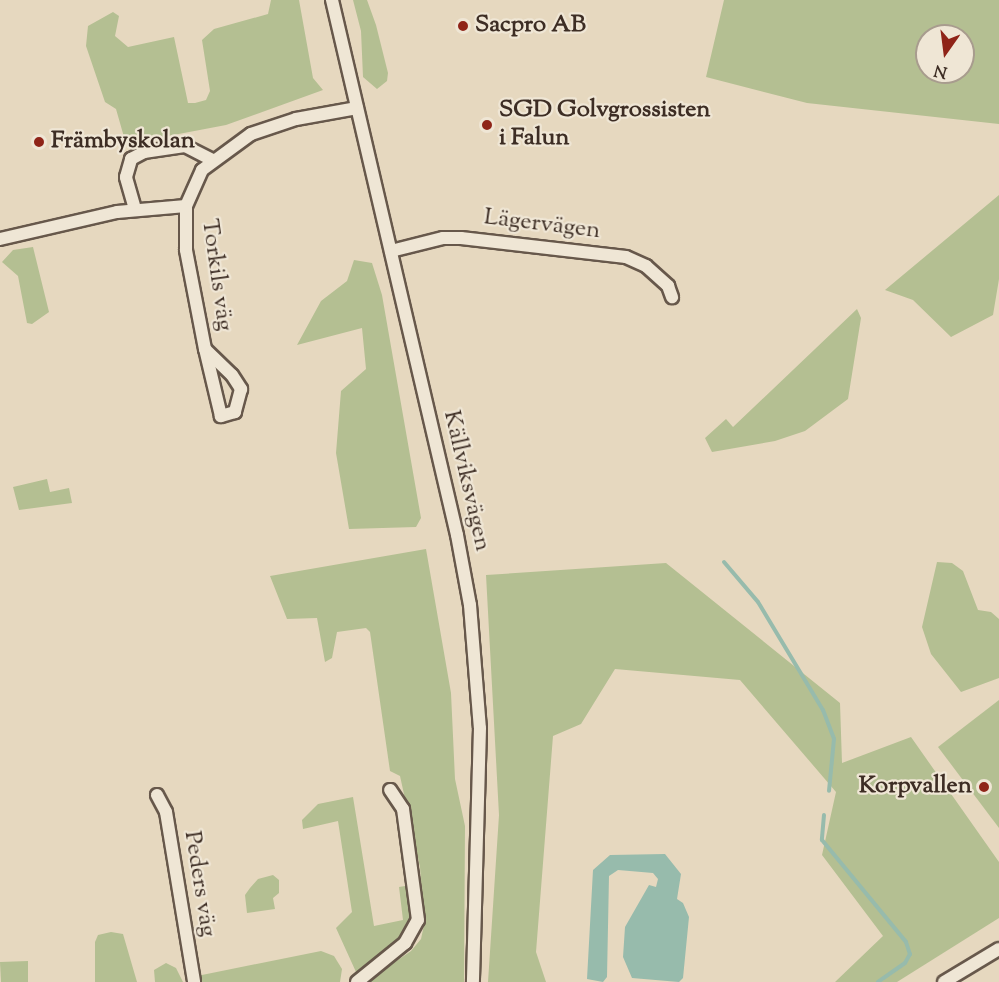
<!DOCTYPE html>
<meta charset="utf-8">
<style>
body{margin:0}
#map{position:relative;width:999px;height:982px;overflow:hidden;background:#e6d8bf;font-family:"Sorts Mill Goudy",serif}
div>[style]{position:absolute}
.green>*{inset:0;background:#b4bf92}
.water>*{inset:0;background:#97bbac}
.stream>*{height:4px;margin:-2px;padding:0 2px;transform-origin:2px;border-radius:2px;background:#97bbac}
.roads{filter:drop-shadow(2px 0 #67584b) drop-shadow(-2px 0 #67584b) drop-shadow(0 2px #67584b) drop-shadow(0 -2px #67584b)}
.minor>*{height:12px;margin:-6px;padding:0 6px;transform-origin:6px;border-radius:6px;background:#efe6d5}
.dots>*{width:16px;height:16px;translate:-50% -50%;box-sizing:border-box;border:3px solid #efe6d5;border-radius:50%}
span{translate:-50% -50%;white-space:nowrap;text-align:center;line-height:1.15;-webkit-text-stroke:4.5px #efe6d5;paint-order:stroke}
.poi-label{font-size:24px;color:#3d2d24;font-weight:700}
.left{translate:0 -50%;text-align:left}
.right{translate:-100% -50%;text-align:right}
.street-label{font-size:24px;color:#3d2d24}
.north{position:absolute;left:915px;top:24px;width:60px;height:60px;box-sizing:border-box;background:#efe6d5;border:2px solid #a89c8e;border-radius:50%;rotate:194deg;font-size:16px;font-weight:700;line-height:24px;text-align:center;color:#3d2d24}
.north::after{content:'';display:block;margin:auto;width:21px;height:27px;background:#8f2418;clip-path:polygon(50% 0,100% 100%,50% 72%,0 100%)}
</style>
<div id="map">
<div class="green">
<div style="clip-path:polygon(271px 0,299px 0,313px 78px,323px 90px,226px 125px,126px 144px,116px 109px,105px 102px,86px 46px,88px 26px,113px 12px,119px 16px,115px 36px,128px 47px,174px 37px,188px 103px,195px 103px,206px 100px,210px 91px,202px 40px,214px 29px,268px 14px)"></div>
<div style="clip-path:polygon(353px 0,367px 0,376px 25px,388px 73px,387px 81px,377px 89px,363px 77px,361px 31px)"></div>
<div style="clip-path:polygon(evenodd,724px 0,999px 0,999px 124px,807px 103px,706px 77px,724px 0,927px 36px,963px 36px,963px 72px,927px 72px,927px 36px)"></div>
<div style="clip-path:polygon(999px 195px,999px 279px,993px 315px,951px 337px,913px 300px,885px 290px)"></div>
<div style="clip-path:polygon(33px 247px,49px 312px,32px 324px,27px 323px,18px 276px,2px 262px,13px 250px)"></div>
<div style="clip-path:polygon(354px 260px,372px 263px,382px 295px,421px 518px,416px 527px,349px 529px,336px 453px,341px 391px,366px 369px,362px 328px,297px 345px,321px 301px,347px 281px)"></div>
<div style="clip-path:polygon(857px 309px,861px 318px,848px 399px,805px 431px,775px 441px,712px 452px,705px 438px,726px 419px,733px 427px)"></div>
<div style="clip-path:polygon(47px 479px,50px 492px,69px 488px,72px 503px,19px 510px,13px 487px)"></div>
<div style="clip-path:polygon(426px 549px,451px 693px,455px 779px,465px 826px,464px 982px,366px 982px,411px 951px,421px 939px,424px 925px,420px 867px,400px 776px,390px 771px,370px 632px,366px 628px,337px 632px,332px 658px,325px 662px,317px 618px,287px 619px,270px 576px)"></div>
<div style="clip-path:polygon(937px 562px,952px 563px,963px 571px,978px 610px,991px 612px,999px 619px,999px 678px,961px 692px,931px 654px,922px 627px)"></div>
<div style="clip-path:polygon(666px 563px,840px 703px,842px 763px,911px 737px,999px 862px,999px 918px,897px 982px,835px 982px,883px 936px,822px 855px,836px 792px,740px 680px,615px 669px,581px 724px,553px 736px,536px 952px,546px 982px,488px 982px,499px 815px,486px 575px)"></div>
<div style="clip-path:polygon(999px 700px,999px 828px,938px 747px)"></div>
<div style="clip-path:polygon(353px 797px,374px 926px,403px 920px,399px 887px,411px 885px,414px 913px,410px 929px,395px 945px,356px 972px,336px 928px,352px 912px,338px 821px,303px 829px,302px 820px,318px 804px)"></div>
<div style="clip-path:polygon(273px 875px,279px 880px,279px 893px,273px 898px,275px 909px,247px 913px,245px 895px,250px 888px,258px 879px)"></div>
<div style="clip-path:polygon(111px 932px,123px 934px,137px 982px,95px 982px,95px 942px,98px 935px)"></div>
<div style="clip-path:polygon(321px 951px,334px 956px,342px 969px,340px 982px,199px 982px,197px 976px)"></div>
<div style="clip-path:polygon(28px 961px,28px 982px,1px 982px,0 962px)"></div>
<div style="clip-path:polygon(166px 963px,176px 968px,183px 982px,155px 982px,154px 970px)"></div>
</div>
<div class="water">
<div style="clip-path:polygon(665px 854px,681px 874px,677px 899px,683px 903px,689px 917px,683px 978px,679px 982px,632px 978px,623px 957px,625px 927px,649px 885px,656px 887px,658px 879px,653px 873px,618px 870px,609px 876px,607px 977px,603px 982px,587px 979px,593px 870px,610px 855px)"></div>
</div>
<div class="stream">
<div style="left:724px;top:562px;width:52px;rotate:49.6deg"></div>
<div style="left:758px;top:602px;width:126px;rotate:59deg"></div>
<div style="left:823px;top:710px;width:31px;rotate:69deg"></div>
<div style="left:834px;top:739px;width:52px;rotate:95.5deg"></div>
<div style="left:824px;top:815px;width:25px;rotate:95deg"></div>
<div style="left:822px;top:840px;width:132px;rotate:50.5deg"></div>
<div style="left:906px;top:942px;width:13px;rotate:72deg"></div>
<div style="left:910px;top:954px;width:10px;rotate:119deg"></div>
<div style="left:905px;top:963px;width:33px;rotate:145deg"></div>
</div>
<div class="roads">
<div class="minor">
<div style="left:332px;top:0;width:549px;rotate:76.85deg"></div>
<div style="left:457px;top:535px;width:71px;rotate:79.5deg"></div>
<div style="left:470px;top:605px;width:123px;rotate:85.4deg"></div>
<div style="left:480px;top:728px;width:254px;rotate:91.6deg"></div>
<div style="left:135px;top:209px;width:33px;rotate:-106deg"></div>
<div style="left:126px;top:177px;width:19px;rotate:-74deg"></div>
<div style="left:131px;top:159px;width:15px;rotate:-28deg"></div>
<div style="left:144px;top:152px;width:41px;rotate:-8.3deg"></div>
<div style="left:185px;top:146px;width:30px;rotate:27deg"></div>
<div style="left:0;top:239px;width:120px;rotate:-13deg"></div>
<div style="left:117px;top:212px;width:69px;rotate:-5deg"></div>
<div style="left:391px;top:251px;width:54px;rotate:-14deg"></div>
<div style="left:443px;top:238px;width:18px"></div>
<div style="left:461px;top:238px;width:166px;rotate:6.6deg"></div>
<div style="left:626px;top:257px;width:22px;rotate:24deg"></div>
<div style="left:646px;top:266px;width:30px;rotate:42deg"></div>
<div style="left:668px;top:286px;width:12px;rotate:70deg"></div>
<div style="left:205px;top:349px;width:37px;rotate:44deg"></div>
<div style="left:232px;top:375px;width:17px;rotate:57deg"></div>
<div style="left:241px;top:389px;width:24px;rotate:105deg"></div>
<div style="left:235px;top:412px;width:15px;rotate:164deg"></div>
<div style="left:221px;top:416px;width:69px;rotate:-103.4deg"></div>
<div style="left:205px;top:349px;width:101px;rotate:-100.9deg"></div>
<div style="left:186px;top:250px;width:44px;rotate:-90deg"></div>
<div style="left:186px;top:206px;width:39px;rotate:-66deg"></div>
<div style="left:202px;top:170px;width:61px;rotate:-36.3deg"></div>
<div style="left:251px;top:134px;width:47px;rotate:-18.4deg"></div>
<div style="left:296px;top:119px;width:62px;rotate:-10.2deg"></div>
<div style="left:157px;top:795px;width:19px;rotate:62deg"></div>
<div style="left:166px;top:812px;width:172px;rotate:80.6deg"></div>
<div style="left:357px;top:982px;width:62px;rotate:-39.1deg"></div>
<div style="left:405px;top:943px;width:26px;rotate:-61deg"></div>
<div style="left:418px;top:920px;width:112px;rotate:-97.7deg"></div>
<div style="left:403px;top:809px;width:23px;rotate:-124deg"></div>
<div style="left:944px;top:982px;width:64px;rotate:-31deg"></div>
</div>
</div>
<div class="dots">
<div style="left:463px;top:26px;background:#8f2418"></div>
<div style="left:487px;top:125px;background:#8f2418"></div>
<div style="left:39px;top:142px;background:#8f2418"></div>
<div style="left:984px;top:787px;background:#8f2418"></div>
</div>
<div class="poi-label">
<span class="left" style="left:475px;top:26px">Sacpro AB</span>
<span class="left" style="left:499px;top:125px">SGD Golvgrossisten<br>i Falun</span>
<span class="left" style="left:51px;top:142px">Främbyskolan</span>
<span class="right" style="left:972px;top:787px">Korpvallen</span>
</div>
<div class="street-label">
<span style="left:542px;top:225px;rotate:7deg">Lägervägen</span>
<span style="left:216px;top:275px;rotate:82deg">Torkils väg</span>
<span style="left:466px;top:481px;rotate:77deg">Källviksvägen</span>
<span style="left:199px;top:884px;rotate:81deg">Peders väg</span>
</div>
<div class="north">N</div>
</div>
